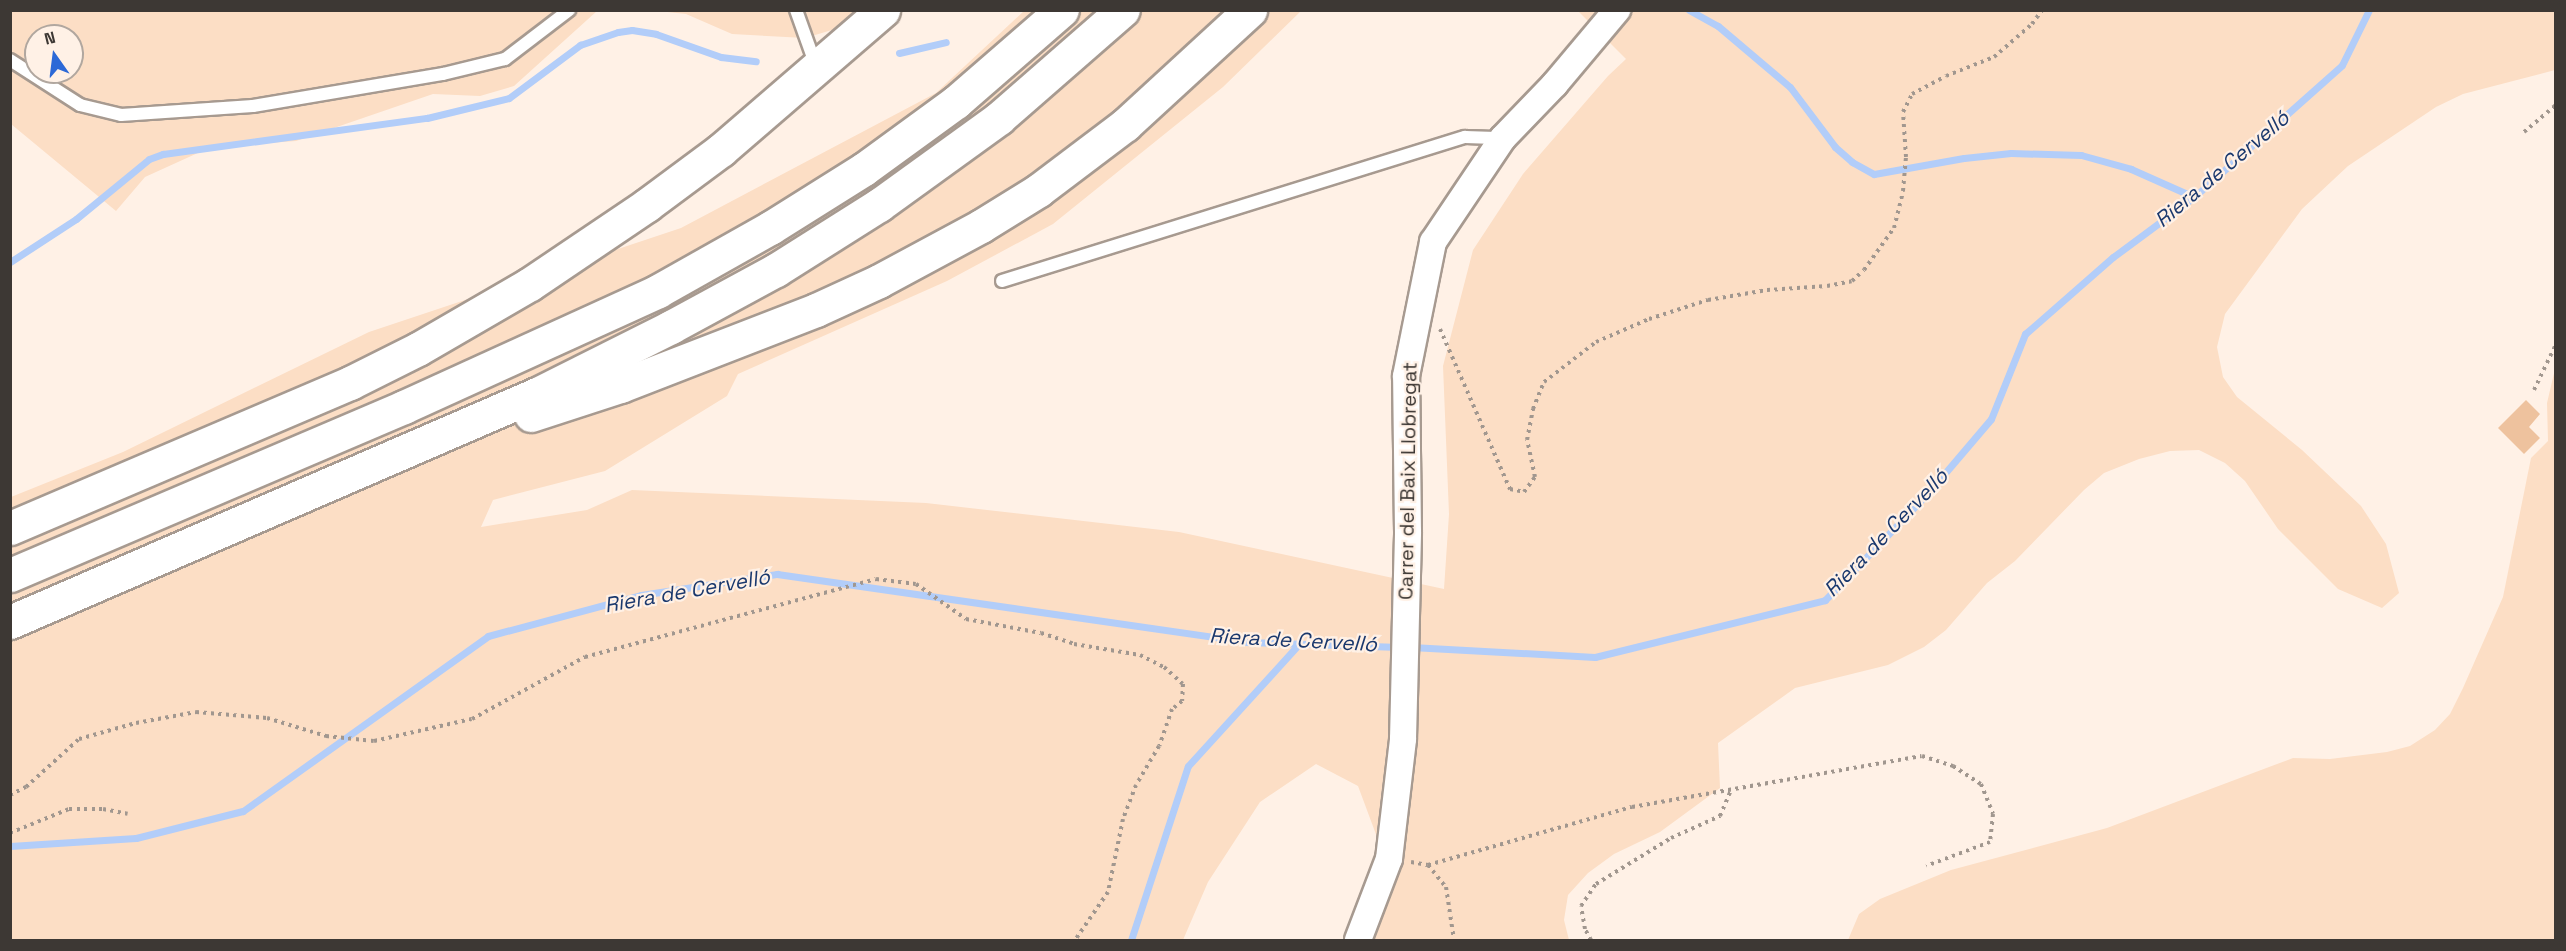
<!DOCTYPE html>
<meta charset="utf-8">
<style>
body{margin:0}
#map{position:relative;width:2566px;height:951px;overflow:hidden;background:#fff1e6;font-family:"Space Grotesk",sans-serif}
div>[style]{position:absolute}
.green>*{inset:0;background:#fcdec5}
.stream>*{height:7px;margin:-3.5px;padding:0 3.5px;transform-origin:3.5px;border-radius:3.5px;background:#b2cdf9}
.building>*{inset:0;background:#eec29e}
.path>*{height:4px;margin-top:-2px;transform-origin:0;background:repeating-linear-gradient(90deg,#a1978f 0 3px,transparent 0 7.5px)}
.roads{filter:drop-shadow(2px 0 #a79a90) drop-shadow(-2px 0 #a79a90) drop-shadow(0 2px #a79a90) drop-shadow(0 -2px #a79a90)}
.lane>*{height:12px;margin:-6px;padding:0 6px;transform-origin:6px;border-radius:6px;background:#fff}
.street>*{height:26px;margin:-13px;padding:0 13px;transform-origin:13px;border-radius:13px;background:#fff}
.secondary>*{height:33px;margin:-16.5px;padding:0 16.5px;transform-origin:16.5px;border-radius:16.5px;background:#fff}
.highway>*{height:33px;margin:-16.5px;padding:0 16.5px;transform-origin:16.5px;border-radius:16.5px;background:#fff}
span{translate:-50% -50%;white-space:nowrap;text-align:center;line-height:1.15;-webkit-text-stroke:4.5px #fff1e6;paint-order:stroke}
.street-label{font-size:20px;color:#3d3834}
.water-label{font-size:21px;color:#1a386d;font-style:italic}
.frame{position:absolute;inset:0;border:12px solid #3d3834;pointer-events:none}
.north{position:absolute;left:24px;top:24px;width:60px;height:60px;box-sizing:border-box;background:#fff1e6;border:2px solid #b1a79f;border-radius:50%;rotate:346deg;font-size:16px;font-weight:700;line-height:24px;text-align:center;color:#3d3834}
.north::after{content:'';display:block;margin:auto;width:21px;height:27px;background:#2c69d7;clip-path:polygon(50% 0,100% 100%,50% 72%,0 100%)}
</style>
<div id="map">
<div class="green">
<div style="clip-path:polygon(evenodd,10px 11px,597px 11px,514px 86px,480px 96px,433px 94px,296px 141px,211px 147px,145px 177px,116px 211px,11px 124px,10px 11px,36px 36px,72px 36px,72px 72px,36px 72px,36px 36px)"></div>
<div style="clip-path:polygon(658px 11px,861px 11px,842px 27px,805px 38px,732px 34px,686px 14px)"></div>
<div style="clip-path:polygon(1024px 11px,1301px 11px,1223px 87px,1053px 224px,947px 281px,738px 374px,727px 396px,605px 471px,493px 500px,481px 527px,587px 510px,632px 490px,926px 503px,1179px 532px,1444px 589px,1449px 514px,1443px 366px,1473px 250px,1523px 174px,1608px 76px,1626px 59px,1578px 11px,2555px 11px,2555px 70px,2463px 94px,2436px 107px,2348px 166px,2302px 209px,2225px 314px,2217px 347px,2223px 377px,2237px 397px,2302px 450px,2361px 506px,2386px 544px,2399px 593px,2382px 608px,2338px 589px,2278px 529px,2245px 481px,2225px 463px,2199px 450px,2170px 451px,2139px 459px,2104px 473px,2084px 490px,2015px 561px,1987px 583px,1946px 630px,1924px 647px,1888px 665px,1795px 688px,1718px 743px,1720px 788px,1660px 832px,1614px 854px,1588px 873px,1568px 895px,1564px 920px,1569px 940px,1370px 940px,1390px 872px,1358px 786px,1316px 764px,1260px 802px,1208px 882px,1183px 940px,11px 940px,11px 497px,123px 452px,369px 332px,681px 228px,936px 93px)"></div>
<div style="clip-path:polygon(2555px 369px,2555px 940px,1848px 940px,1859px 914px,1880px 899px,1951px 870px,2107px 828px,2293px 758px,2330px 759px,2387px 752px,2410px 746px,2435px 730px,2450px 714px,2463px 688px,2503px 597px,2531px 458px,2548px 441px,2547px 403px)"></div>
</div>
<div class="stream">
<div style="left:1689px;top:10px;width:33px;rotate:29deg"></div>
<div style="left:1718px;top:26px;width:94px;rotate:40.3deg"></div>
<div style="left:1790px;top:87px;width:75px;rotate:53.1deg"></div>
<div style="left:1835px;top:147px;width:23px;rotate:41deg"></div>
<div style="left:1852px;top:162px;width:25px;rotate:29deg"></div>
<div style="left:1874px;top:174px;width:91px;rotate:-10.1deg"></div>
<div style="left:1964px;top:158px;width:47px;rotate:-6.1deg"></div>
<div style="left:2011px;top:153px;width:70px;rotate:1.6deg"></div>
<div style="left:2081px;top:155px;width:52px;rotate:15.6deg"></div>
<div style="left:2131px;top:169px;width:69px;rotate:24deg"></div>
<div style="left:899px;top:53px;width:48px;rotate:-13.2deg"></div>
<div style="left:10px;top:262px;width:79px;rotate:-33.1deg"></div>
<div style="left:76px;top:219px;width:94px;rotate:-39.4deg"></div>
<div style="left:149px;top:159px;width:15px;rotate:-20deg"></div>
<div style="left:163px;top:154px;width:266px;rotate:-7.8deg"></div>
<div style="left:427px;top:118px;width:84px;rotate:-13.7deg"></div>
<div style="left:509px;top:98px;width:89px;rotate:-36.7deg"></div>
<div style="left:580px;top:45px;width:40px;rotate:-18.9deg"></div>
<div style="left:618px;top:32px;width:14px;rotate:-8deg"></div>
<div style="left:632px;top:30px;width:24px;rotate:9deg"></div>
<div style="left:656px;top:34px;width:69px;rotate:19.5deg"></div>
<div style="left:721px;top:57px;width:35px;rotate:7deg"></div>
<div style="left:1411px;top:647px;width:184px;rotate:3.1deg"></div>
<div style="left:1595px;top:657px;width:237px;rotate:-13.9deg"></div>
<div style="left:1825px;top:600px;width:149px;rotate:-46.1deg"></div>
<div style="left:1928px;top:493px;width:97px;rotate:-49.6deg"></div>
<div style="left:1991px;top:419px;width:92px;rotate:-68.2deg"></div>
<div style="left:2025px;top:334px;width:117px;rotate:-41.2deg"></div>
<div style="left:2113px;top:257px;width:101px;rotate:-36.5deg"></div>
<div style="left:2194px;top:197px;width:198px;rotate:-41.7deg"></div>
<div style="left:2342px;top:65px;width:61px;rotate:-63.9deg"></div>
<div style="left:10px;top:846px;width:126px;rotate:-3.6deg"></div>
<div style="left:136px;top:838px;width:110px;rotate:-14.2deg"></div>
<div style="left:243px;top:811px;width:301px;rotate:-35.5deg"></div>
<div style="left:488px;top:636px;width:158px;rotate:-15deg"></div>
<div style="left:641px;top:595px;width:138px;rotate:-8.8deg"></div>
<div style="left:777px;top:574px;width:474px;rotate:8.2deg"></div>
<div style="left:1246px;top:642px;width:154px;rotate:1.9deg"></div>
<div style="left:1131px;top:940px;width:183px;rotate:-71.9deg"></div>
<div style="left:1188px;top:766px;width:165px;rotate:-47.7deg"></div>
</div>
<div class="building">
<div style="clip-path:polygon(2526px 400px,2540px 414px,2529px 427px,2540px 438px,2524px 454px,2498px 428px)"></div>
</div>
<div class="path">
<div style="left:2524px;top:132px;width:42px;rotate:-40.2deg"></div>
<div style="left:1440px;top:329px;width:175px;rotate:66.4deg"></div>
<div style="left:1510px;top:489px;width:14px;rotate:12deg"></div>
<div style="left:1524px;top:492px;width:19px;rotate:-54deg"></div>
<div style="left:1535px;top:477px;width:38px;rotate:-102deg"></div>
<div style="left:1527px;top:440px;width:32px;rotate:-79deg"></div>
<div style="left:1533px;top:409px;width:29px;rotate:-68deg"></div>
<div style="left:1544px;top:382px;width:66px;rotate:-37.6deg"></div>
<div style="left:1596px;top:342px;width:58px;rotate:-23.5deg"></div>
<div style="left:1649px;top:319px;width:62px;rotate:-17.9deg"></div>
<div style="left:1708px;top:300px;width:60px;rotate:-9.6deg"></div>
<div style="left:1767px;top:290px;width:60px;rotate:-3.8deg"></div>
<div style="left:1827px;top:286px;width:25px;rotate:-11deg"></div>
<div style="left:1852px;top:281px;width:16px;rotate:-43deg"></div>
<div style="left:1864px;top:270px;width:52px;rotate:-54.5deg"></div>
<div style="left:1894px;top:228px;width:38px;rotate:-76deg"></div>
<div style="left:1903px;top:191px;width:34px;rotate:-85deg"></div>
<div style="left:1906px;top:157px;width:45px;rotate:-93.8deg"></div>
<div style="left:1903px;top:112px;width:20px;rotate:-63deg"></div>
<div style="left:1912px;top:94px;width:38px;rotate:-28deg"></div>
<div style="left:1946px;top:76px;width:52px;rotate:-21.6deg"></div>
<div style="left:1994px;top:57px;width:50px;rotate:-41deg"></div>
<div style="left:2032px;top:24px;width:17px;rotate:-54deg"></div>
<div style="left:2534px;top:390px;width:51px;rotate:-64.4deg"></div>
<div style="left:10px;top:795px;width:18px;rotate:-27deg"></div>
<div style="left:26px;top:787px;width:72px;rotate:-42.2deg"></div>
<div style="left:79px;top:739px;width:59px;rotate:-15.7deg"></div>
<div style="left:136px;top:723px;width:61px;rotate:-10.4deg"></div>
<div style="left:196px;top:712px;width:71px;rotate:4.8deg"></div>
<div style="left:267px;top:718px;width:62px;rotate:17deg"></div>
<div style="left:326px;top:736px;width:48px;rotate:5.9deg"></div>
<div style="left:374px;top:741px;width:100px;rotate:-12.7deg"></div>
<div style="left:472px;top:719px;width:129px;rotate:-28.8deg"></div>
<div style="left:585px;top:657px;width:301px;rotate:-15deg"></div>
<div style="left:876px;top:579px;width:40px;rotate:7.1deg"></div>
<div style="left:916px;top:584px;width:61px;rotate:35deg"></div>
<div style="left:966px;top:619px;width:76px;rotate:10.6deg"></div>
<div style="left:1041px;top:633px;width:35px;rotate:18deg"></div>
<div style="left:1074px;top:644px;width:67px;rotate:9.5deg"></div>
<div style="left:1140px;top:655px;width:27px;rotate:27deg"></div>
<div style="left:1164px;top:667px;width:25px;rotate:42deg"></div>
<div style="left:1183px;top:684px;width:17px;rotate:93deg"></div>
<div style="left:1182px;top:701px;width:13px;rotate:141deg"></div>
<div style="left:1172px;top:709px;width:39px;rotate:109deg"></div>
<div style="left:1159px;top:746px;width:45px;rotate:120.5deg"></div>
<div style="left:1136px;top:785px;width:36px;rotate:111deg"></div>
<div style="left:1123px;top:819px;width:75px;rotate:101.6deg"></div>
<div style="left:1108px;top:892px;width:58px;rotate:124.5deg"></div>
<div style="left:10px;top:833px;width:64px;rotate:-22.1deg"></div>
<div style="left:69px;top:809px;width:34px"></div>
<div style="left:103px;top:809px;width:25px;rotate:11deg"></div>
<div style="left:1411px;top:862px;width:17px;rotate:10deg"></div>
<div style="left:1428px;top:865px;width:212px;rotate:-15.9deg"></div>
<div style="left:1632px;top:807px;width:294px;rotate:-10deg"></div>
<div style="left:1922px;top:756px;width:33px;rotate:18deg"></div>
<div style="left:1953px;top:766px;width:33px;rotate:33deg"></div>
<div style="left:1981px;top:784px;width:32px;rotate:68deg"></div>
<div style="left:1993px;top:814px;width:28px;rotate:96deg"></div>
<div style="left:1990px;top:842px;width:68px;rotate:159.4deg"></div>
<div style="left:1428px;top:865px;width:28px;rotate:51deg"></div>
<div style="left:1446px;top:887px;width:54px;rotate:81.4deg"></div>
<div style="left:1591px;top:940px;width:13px;rotate:-119deg"></div>
<div style="left:1585px;top:929px;width:23px;rotate:-100deg"></div>
<div style="left:1581px;top:906px;width:27px;rotate:-56deg"></div>
<div style="left:1596px;top:884px;width:88px;rotate:-31.5deg"></div>
<div style="left:1671px;top:838px;width:54px;rotate:-24.2deg"></div>
<div style="left:1720px;top:816px;width:26px;rotate:-67deg"></div>
</div>
<div class="roads">
<div class="lane">
<div style="left:796px;top:10px;width:59px;rotate:70.3deg"></div>
<div style="left:10px;top:60px;width:83px;rotate:32.7deg"></div>
<div style="left:80px;top:105px;width:42px;rotate:13.7deg"></div>
<div style="left:121px;top:115px;width:132px;rotate:-3.9deg"></div>
<div style="left:253px;top:106px;width:193px;rotate:-9.6deg"></div>
<div style="left:443px;top:74px;width:64px;rotate:-13.6deg"></div>
<div style="left:505px;top:59px;width:81px;rotate:-37.4deg"></div>
<div style="left:1002px;top:281px;width:485px;rotate:-17.3deg"></div>
<div style="left:1465px;top:137px;width:38px;rotate:2deg"></div>
</div>
<div class="street">
<div style="left:1358px;top:940px;width:87px;rotate:-69.1deg"></div>
<div style="left:1389px;top:859px;width:121px;rotate:-83.3deg"></div>
<div style="left:1403px;top:739px;width:207px;rotate:-88.6deg"></div>
<div style="left:1408px;top:532px;width:156px;rotate:-90.7deg"></div>
<div style="left:1406px;top:376px;width:137px;rotate:-78.6deg"></div>
<div style="left:1433px;top:242px;width:125px;rotate:-56.1deg"></div>
<div style="left:1503px;top:138px;width:75px;rotate:-46.1deg"></div>
<div style="left:1555px;top:84px;width:97px;rotate:-50deg"></div>
</div>
<div class="secondary">
<div style="left:10px;top:528px;width:370px;rotate:-23.1deg"></div>
<div style="left:350px;top:383px;width:76px;rotate:-26.6deg"></div>
<div style="left:418px;top:349px;width:129px;rotate:-30.1deg"></div>
<div style="left:530px;top:284px;width:141px;rotate:-34deg"></div>
<div style="left:647px;top:205px;width:92px;rotate:-36.6deg"></div>
<div style="left:721px;top:150px;width:214px;rotate:-40.8deg"></div>
</div>
<div class="highway">
<div style="left:531px;top:415px;width:94px;rotate:-18deg"></div>
<div style="left:620px;top:386px;width:210px;rotate:-21.2deg"></div>
<div style="left:816px;top:310px;width:69px;rotate:-24.7deg"></div>
<div style="left:879px;top:281px;width:116px;rotate:-28.3deg"></div>
<div style="left:981px;top:226px;width:68px;rotate:-31.8deg"></div>
<div style="left:1039px;top:190px;width:108px;rotate:-37.1deg"></div>
<div style="left:1125px;top:125px;width:170px;rotate:-42.6deg"></div>
<div style="left:10px;top:575px;width:428px;rotate:-23.1deg"></div>
<div style="left:404px;top:407px;width:279px;rotate:-24.5deg"></div>
<div style="left:658px;top:291px;width:129px;rotate:-29.4deg"></div>
<div style="left:770px;top:228px;width:111px;rotate:-32.1deg"></div>
<div style="left:864px;top:169px;width:114px;rotate:-36.1deg"></div>
<div style="left:956px;top:102px;width:140px;rotate:-41deg"></div>
<div style="left:10px;top:622px;width:574px;rotate:-23.4deg"></div>
<div style="left:537px;top:394px;width:150px;rotate:-26.6deg"></div>
<div style="left:671px;top:327px;width:119px;rotate:-28.5deg"></div>
<div style="left:776px;top:270px;width:122px;rotate:-32.3deg"></div>
<div style="left:879px;top:205px;width:148px;rotate:-35.9deg"></div>
<div style="left:999px;top:118px;width:164px;rotate:-41.1deg"></div>
</div>
</div>
<div class="street-label">
<span style="left:1408px;top:481px;rotate:-89deg">Carrer del Baix Llobregat</span>
</div>
<div class="water-label">
<span style="left:2222px;top:169px;rotate:-40deg">Riera de Cervelló</span>
<span style="left:1886px;top:533px;rotate:-46deg">Riera de Cervelló</span>
<span style="left:687px;top:591px;rotate:-10deg">Riera de Cervelló</span>
<span style="left:1293px;top:640px;rotate:3deg">Riera de Cervelló</span>
</div>
<div class="frame"></div>
<div class="north">N</div>
</div>
